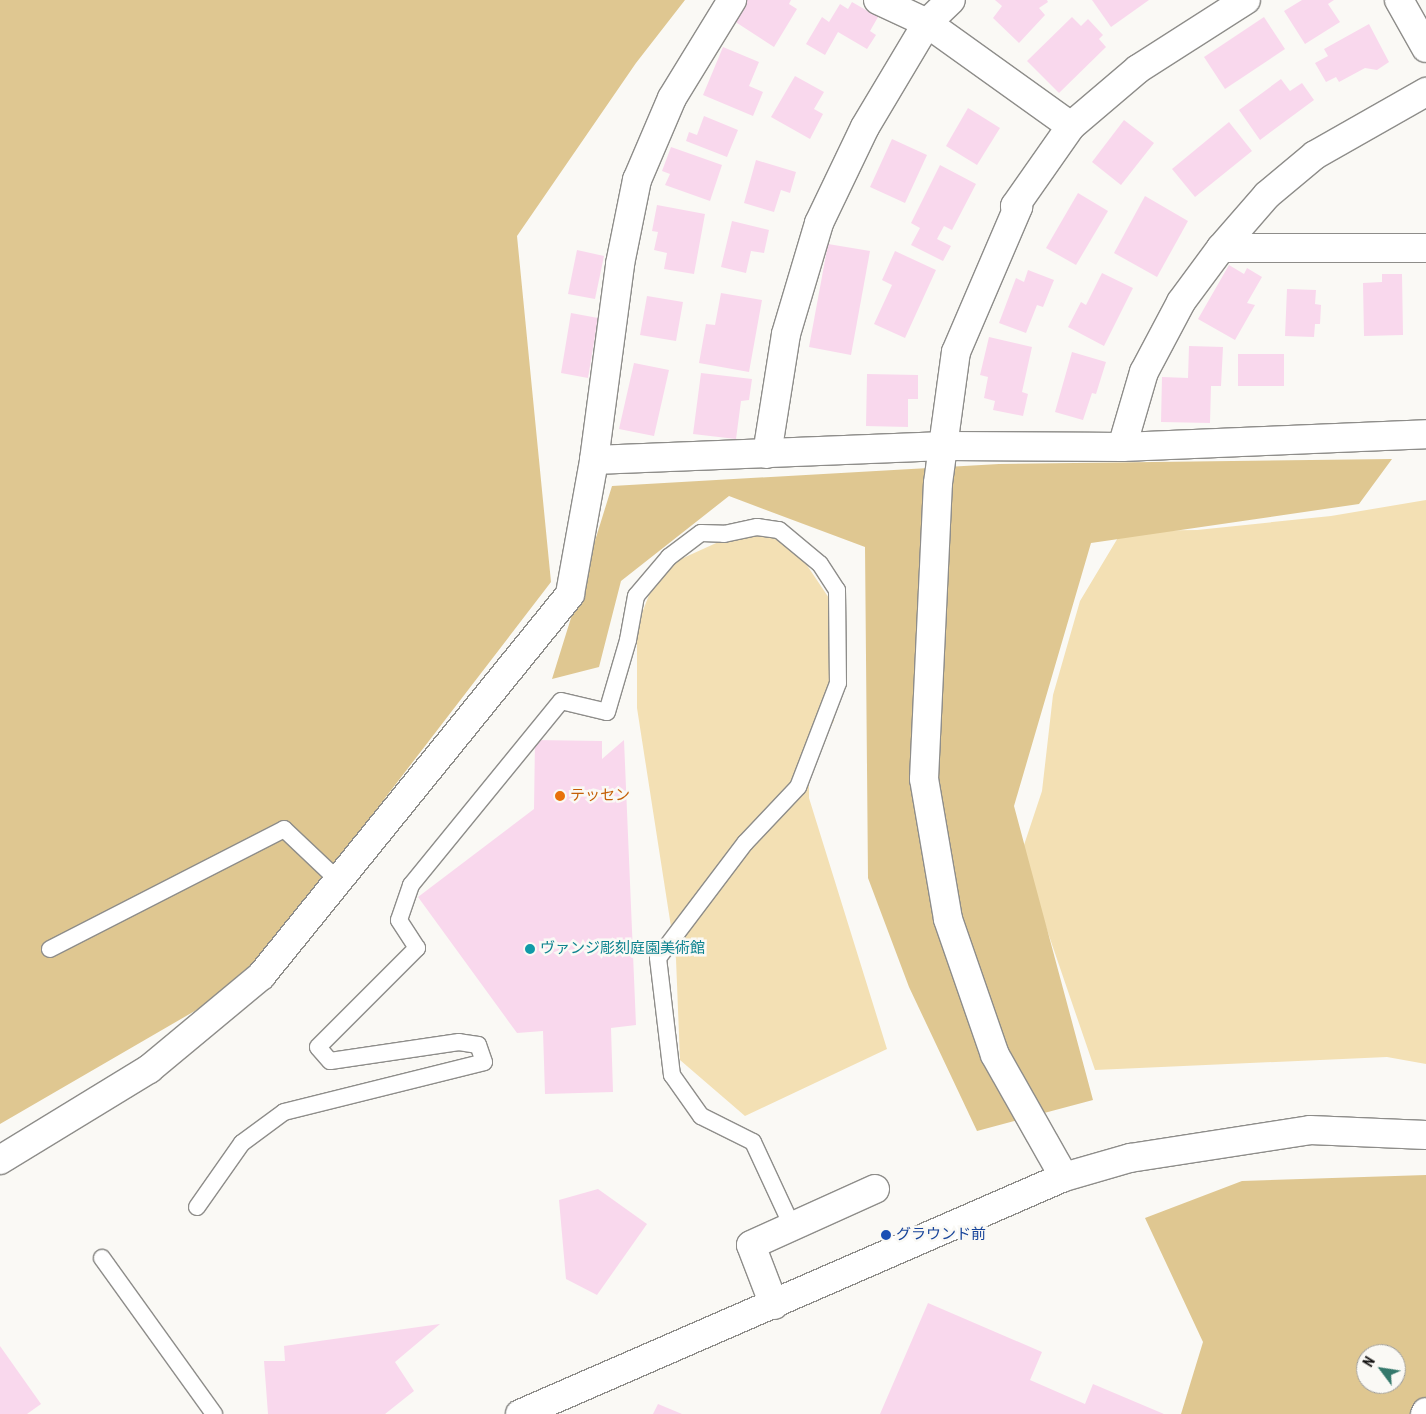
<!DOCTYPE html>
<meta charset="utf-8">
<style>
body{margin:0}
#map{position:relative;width:1426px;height:1414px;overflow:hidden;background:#faf9f5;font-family:"Roboto Condensed","Noto Sans JP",sans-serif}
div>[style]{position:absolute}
.green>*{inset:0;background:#f3e0b4}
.forest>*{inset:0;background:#dfc791}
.building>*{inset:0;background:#f9d8ed}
.roads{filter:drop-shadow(1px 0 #8e8d8a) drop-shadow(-1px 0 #8e8d8a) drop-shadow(0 1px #8e8d8a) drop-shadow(0 -1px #8e8d8a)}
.service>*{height:16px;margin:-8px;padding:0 8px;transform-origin:8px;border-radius:8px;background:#fff}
.minor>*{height:28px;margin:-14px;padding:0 14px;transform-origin:14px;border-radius:14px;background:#fff}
.tertiary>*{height:28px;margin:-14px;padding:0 14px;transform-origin:14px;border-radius:14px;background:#fff}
.dots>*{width:14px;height:14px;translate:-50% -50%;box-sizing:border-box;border:2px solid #faf9f5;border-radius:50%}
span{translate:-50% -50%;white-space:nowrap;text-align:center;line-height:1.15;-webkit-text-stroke:5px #faf9f5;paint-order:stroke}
.food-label{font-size:15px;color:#c56008}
.left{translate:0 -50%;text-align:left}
.culture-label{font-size:15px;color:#0d838f}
.transit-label{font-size:15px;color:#164399}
.north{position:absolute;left:1356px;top:1344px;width:50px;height:50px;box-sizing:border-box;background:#faf9f5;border:1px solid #9e9d9b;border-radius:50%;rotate:301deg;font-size:14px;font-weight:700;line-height:20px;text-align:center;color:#151413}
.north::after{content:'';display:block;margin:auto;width:18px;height:22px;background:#35796c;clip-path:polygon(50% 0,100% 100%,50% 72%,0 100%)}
</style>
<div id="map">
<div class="green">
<div style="clip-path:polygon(1426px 500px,1426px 1064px,1387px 1057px,1095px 1070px,1021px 854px,1042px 791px,1053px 695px,1080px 601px,1122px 531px,1197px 530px,1331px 516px)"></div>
<div style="clip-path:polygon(747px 529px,788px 537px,837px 610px,834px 721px,809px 759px,809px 798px,887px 1049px,745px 1116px,680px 1060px,676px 959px,637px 708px,637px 626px,659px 569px)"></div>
</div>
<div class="forest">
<div style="clip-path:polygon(0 0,685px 0,636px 63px,517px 236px,551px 582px,243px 983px,0 1124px)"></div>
<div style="clip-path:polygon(1392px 459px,1359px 504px,1091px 543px,1014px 806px,1093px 1100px,977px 1131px,909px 987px,868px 878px,865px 547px,729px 496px,621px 581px,599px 667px,552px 679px,612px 486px,999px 464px)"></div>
<div style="clip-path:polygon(evenodd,1426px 1175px,1426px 1414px,1181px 1414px,1203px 1342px,1145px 1218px,1242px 1181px,1426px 1175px,1366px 1354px,1396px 1354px,1396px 1384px,1366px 1384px,1366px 1354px)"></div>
</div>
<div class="building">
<div style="clip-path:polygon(747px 0,791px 0,789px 4px,797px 9px,774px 47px,734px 21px)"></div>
<div style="clip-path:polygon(995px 0,1047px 0,1048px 2px,1039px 8px,1045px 15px,1019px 43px,993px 18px,1002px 6px)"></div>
<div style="clip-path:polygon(1092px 0,1149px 0,1111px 27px)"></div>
<div style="clip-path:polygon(1302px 0,1334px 0,1328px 4px,1340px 22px,1305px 44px,1284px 11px)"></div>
<div style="clip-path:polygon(852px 2px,878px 17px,870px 31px,876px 35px,867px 49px,838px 32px,825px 55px,806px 44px,822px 17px,829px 22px,840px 4px,848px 9px)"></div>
<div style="clip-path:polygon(1072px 17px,1081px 26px,1088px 19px,1103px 35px,1099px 39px,1106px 47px,1059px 93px,1027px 61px)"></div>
<div style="clip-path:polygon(1264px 17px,1285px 49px,1225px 89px,1204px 57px)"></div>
<div style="clip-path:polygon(1369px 24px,1389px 62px,1377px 70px,1365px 68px,1339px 82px,1336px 77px,1326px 82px,1315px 63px,1328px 56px,1324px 49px)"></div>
<div style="clip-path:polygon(723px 47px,759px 62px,749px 86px,763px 92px,753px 116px,703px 95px)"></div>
<div style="clip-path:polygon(795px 76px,824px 92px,814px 109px,823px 114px,810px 139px,771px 117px)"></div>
<div style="clip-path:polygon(1281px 79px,1290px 91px,1302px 83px,1314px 100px,1260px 140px,1239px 110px)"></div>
<div style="clip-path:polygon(968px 108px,1000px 128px,977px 165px,946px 146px)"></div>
<div style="clip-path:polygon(704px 116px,738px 130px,727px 157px,686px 141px,689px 132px,697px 135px)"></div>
<div style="clip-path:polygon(1124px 120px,1154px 143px,1121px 185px,1092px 162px)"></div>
<div style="clip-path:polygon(1229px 122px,1252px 151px,1195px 197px,1172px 169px)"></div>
<div style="clip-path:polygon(892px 139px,927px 155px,905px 203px,870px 187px)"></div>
<div style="clip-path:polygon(671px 147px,722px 165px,710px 201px,665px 185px,670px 174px,662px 171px)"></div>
<div style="clip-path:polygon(756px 160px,796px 172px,790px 193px,781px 190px,774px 212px,744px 203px)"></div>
<div style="clip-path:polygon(940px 165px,976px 184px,952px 230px,944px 226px,937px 239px,951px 246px,943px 261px,911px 245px,920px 228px,911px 223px)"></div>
<div style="clip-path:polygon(1078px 193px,1108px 211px,1076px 265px,1046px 248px)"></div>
<div style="clip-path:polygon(1145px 196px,1188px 221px,1157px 277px,1114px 253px)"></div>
<div style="clip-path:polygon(657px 205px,705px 214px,694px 274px,664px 269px,667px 253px,654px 250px,658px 232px,652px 231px)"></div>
<div style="clip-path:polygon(732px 221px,769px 230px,764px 253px,751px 251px,746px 273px,721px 267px)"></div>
<div style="clip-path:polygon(828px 244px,870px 251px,851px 355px,809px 347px)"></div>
<div style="clip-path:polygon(577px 250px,604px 256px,595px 299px,568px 294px)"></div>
<div style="clip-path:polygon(895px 251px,936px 270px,905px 338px,874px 324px,892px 285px,882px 280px)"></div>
<div style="clip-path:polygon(1229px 265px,1244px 274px,1247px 268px,1262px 277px,1247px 303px,1255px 305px,1235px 340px,1198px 319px)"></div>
<div style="clip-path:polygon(1028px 270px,1054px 280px,1043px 307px,1037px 305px,1026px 333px,999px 323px,1016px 278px,1024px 282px)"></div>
<div style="clip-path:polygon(1102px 273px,1133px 288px,1104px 346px,1068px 327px,1081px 302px,1086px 305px)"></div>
<div style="clip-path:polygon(1382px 274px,1402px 274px,1403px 335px,1364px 336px,1363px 283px,1382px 282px)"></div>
<div style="clip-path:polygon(1287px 289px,1316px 290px,1315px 304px,1321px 305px,1320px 324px,1315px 324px,1314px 337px,1285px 336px)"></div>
<div style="clip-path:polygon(721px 293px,762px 300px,749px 372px,699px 363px,706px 324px,715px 325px)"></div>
<div style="clip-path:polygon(647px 296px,683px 302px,676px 341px,640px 335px)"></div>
<div style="clip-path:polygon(571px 313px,598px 318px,588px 378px,561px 373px)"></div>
<div style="clip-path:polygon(989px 337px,1032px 347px,1022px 392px,1028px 394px,1023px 416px,993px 410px,995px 401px,984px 398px,988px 377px,980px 375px)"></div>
<div style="clip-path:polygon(1189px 346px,1223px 347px,1221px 386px,1211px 386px,1210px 423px,1161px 422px,1162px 377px,1188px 378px)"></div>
<div style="clip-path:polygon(1072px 352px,1106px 362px,1096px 394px,1092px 393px,1083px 420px,1055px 412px)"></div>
<div style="clip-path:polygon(1238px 354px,1284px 354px,1284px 386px,1238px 386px)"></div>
<div style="clip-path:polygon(634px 363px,669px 370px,654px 436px,619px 429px)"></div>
<div style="clip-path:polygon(701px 373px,752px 379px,749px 400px,741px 401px,736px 439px,693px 434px)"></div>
<div style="clip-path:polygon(867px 374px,918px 375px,918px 399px,908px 399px,908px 427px,866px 426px)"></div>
<div style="clip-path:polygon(535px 740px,602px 741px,602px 759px,624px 740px,636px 1025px,611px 1028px,613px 1092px,545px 1094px,543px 1031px,517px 1033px,418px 897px,534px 809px)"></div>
<div style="clip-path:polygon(598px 1189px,647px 1224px,597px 1295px,566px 1279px,559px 1200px)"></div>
<div style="clip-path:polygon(928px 1303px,1042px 1352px,1030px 1380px,1085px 1404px,1093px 1384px,1164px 1414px,880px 1414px)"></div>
<div style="clip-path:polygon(440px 1324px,395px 1362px,414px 1391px,385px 1414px,268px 1414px,264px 1361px,285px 1361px,284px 1346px)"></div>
<div style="clip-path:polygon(0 1346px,41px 1404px,27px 1414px,0 1414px)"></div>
<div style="clip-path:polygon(658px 1404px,682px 1414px,653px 1414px)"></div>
</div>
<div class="roads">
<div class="service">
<div style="left:50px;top:949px;width:263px;rotate:-27.1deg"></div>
<div style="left:284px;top:829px;width:74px;rotate:43.4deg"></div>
<div style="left:197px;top:1207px;width:78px;rotate:-54.9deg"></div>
<div style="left:242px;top:1143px;width:52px;rotate:-36.4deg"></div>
<div style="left:284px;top:1112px;width:206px;rotate:-14deg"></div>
<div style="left:484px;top:1062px;width:18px;rotate:-109deg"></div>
<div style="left:478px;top:1045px;width:19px;rotate:-171deg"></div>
<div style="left:459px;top:1042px;width:130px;rotate:171.6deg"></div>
<div style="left:330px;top:1061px;width:18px;rotate:-131deg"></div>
<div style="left:318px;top:1047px;width:140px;rotate:-45deg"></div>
<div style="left:417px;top:948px;width:33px;rotate:-123deg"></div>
<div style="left:399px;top:920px;width:37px;rotate:-71deg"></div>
<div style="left:411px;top:885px;width:237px;rotate:-50.8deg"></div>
<div style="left:561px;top:701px;width:47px;rotate:13.4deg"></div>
<div style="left:607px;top:712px;width:75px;rotate:-73.7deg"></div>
<div style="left:628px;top:640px;width:45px;rotate:-79.7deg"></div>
<div style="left:636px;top:596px;width:51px;rotate:-49.8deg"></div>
<div style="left:669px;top:557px;width:40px;rotate:-37deg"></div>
<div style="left:701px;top:533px;width:23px;rotate:2deg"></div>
<div style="left:724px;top:534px;width:34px;rotate:-12deg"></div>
<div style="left:757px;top:527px;width:22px;rotate:8deg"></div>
<div style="left:779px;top:530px;width:53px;rotate:39.7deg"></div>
<div style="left:820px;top:564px;width:31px;rotate:57deg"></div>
<div style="left:837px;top:590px;width:93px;rotate:89.4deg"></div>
<div style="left:838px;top:683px;width:111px;rotate:111deg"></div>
<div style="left:798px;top:787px;width:77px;rotate:133.4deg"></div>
<div style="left:745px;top:843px;width:144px;rotate:127.1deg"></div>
<div style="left:658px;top:958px;width:118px;rotate:83.2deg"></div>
<div style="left:672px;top:1075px;width:50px;rotate:54.7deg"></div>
<div style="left:701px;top:1116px;width:58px;rotate:26.6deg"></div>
<div style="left:753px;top:1142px;width:93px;rotate:65.1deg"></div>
<div style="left:102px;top:1258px;width:192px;rotate:54.3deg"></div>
</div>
<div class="minor">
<div style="left:878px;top:0;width:54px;rotate:25.1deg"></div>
<div style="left:927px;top:23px;width:177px;rotate:35.6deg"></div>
<div style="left:1399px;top:0;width:55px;rotate:60.6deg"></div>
<div style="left:1221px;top:248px;width:205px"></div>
<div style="left:1122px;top:447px;width:78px;rotate:-73.7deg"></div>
<div style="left:1144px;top:372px;width:79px;rotate:-62.1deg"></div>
<div style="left:1181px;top:302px;width:67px;rotate:-53.5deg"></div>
<div style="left:1221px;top:248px;width:70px;rotate:-49deg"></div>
<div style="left:1267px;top:195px;width:62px;rotate:-39.8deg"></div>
<div style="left:1315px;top:155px;width:128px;rotate:-29.6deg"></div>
<div style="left:767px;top:454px;width:121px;rotate:-81deg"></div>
<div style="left:786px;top:334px;width:116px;rotate:-73.4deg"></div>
<div style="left:819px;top:223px;width:106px;rotate:-64.4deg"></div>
<div style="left:865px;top:127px;width:121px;rotate:-59.2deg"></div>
<div style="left:927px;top:23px;width:33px;rotate:-44deg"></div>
<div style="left:594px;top:460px;width:351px;rotate:-2.3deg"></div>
<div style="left:945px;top:446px;width:177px;rotate:0.3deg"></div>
<div style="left:1122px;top:447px;width:304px;rotate:-2.4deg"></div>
<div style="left:0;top:1160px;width:175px;rotate:-31.4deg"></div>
<div style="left:149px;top:1069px;width:146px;rotate:-39.7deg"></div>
<div style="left:261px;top:976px;width:491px;rotate:-51deg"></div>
<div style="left:570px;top:594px;width:136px;rotate:-79.8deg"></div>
<div style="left:594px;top:460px;width:198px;rotate:-82.4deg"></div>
<div style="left:620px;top:264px;width:86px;rotate:-78.6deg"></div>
<div style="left:637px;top:180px;width:89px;rotate:-66.9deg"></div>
<div style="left:672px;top:98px;width:115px;rotate:-58.5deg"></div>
<div style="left:774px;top:1305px;width:64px;rotate:-111deg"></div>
<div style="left:751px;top:1245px;width:136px;rotate:-24.3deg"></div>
<div style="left:1425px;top:1414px;width:2px;rotate:-63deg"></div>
</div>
<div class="tertiary">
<div style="left:1064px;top:1177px;width:140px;rotate:-119.5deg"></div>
<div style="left:995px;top:1055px;width:144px;rotate:-109.1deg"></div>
<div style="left:948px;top:919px;width:142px;rotate:-99.7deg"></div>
<div style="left:924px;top:779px;width:296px;rotate:-87.3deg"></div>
<div style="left:938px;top:483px;width:132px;rotate:-82.2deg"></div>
<div style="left:956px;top:352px;width:158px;rotate:-66.8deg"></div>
<div style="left:1018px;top:207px;width:3px;rotate:-162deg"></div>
<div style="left:1015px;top:206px;width:98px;rotate:-55deg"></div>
<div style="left:1071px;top:126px;width:88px;rotate:-40.4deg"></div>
<div style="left:1138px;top:69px;width:128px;rotate:-32.6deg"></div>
<div style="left:520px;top:1414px;width:593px;rotate:-23.54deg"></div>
<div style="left:1064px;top:1177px;width:69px;rotate:-16.1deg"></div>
<div style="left:1130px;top:1158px;width:182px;rotate:-8.8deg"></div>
<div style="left:1310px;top:1130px;width:116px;rotate:2.5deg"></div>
</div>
</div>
<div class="dots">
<div style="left:560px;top:796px;background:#e8710a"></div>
<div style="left:530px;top:949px;background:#0f9aa8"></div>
<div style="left:886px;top:1235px;background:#1a4fb4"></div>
</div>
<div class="food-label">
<span class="left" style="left:570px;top:796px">テッセン</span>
</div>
<div class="culture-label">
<span class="left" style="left:540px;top:949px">ヴァンジ彫刻庭園美術館</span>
</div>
<div class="transit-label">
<span class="left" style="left:896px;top:1235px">グラウンド前</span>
</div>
<div class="north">N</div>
</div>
